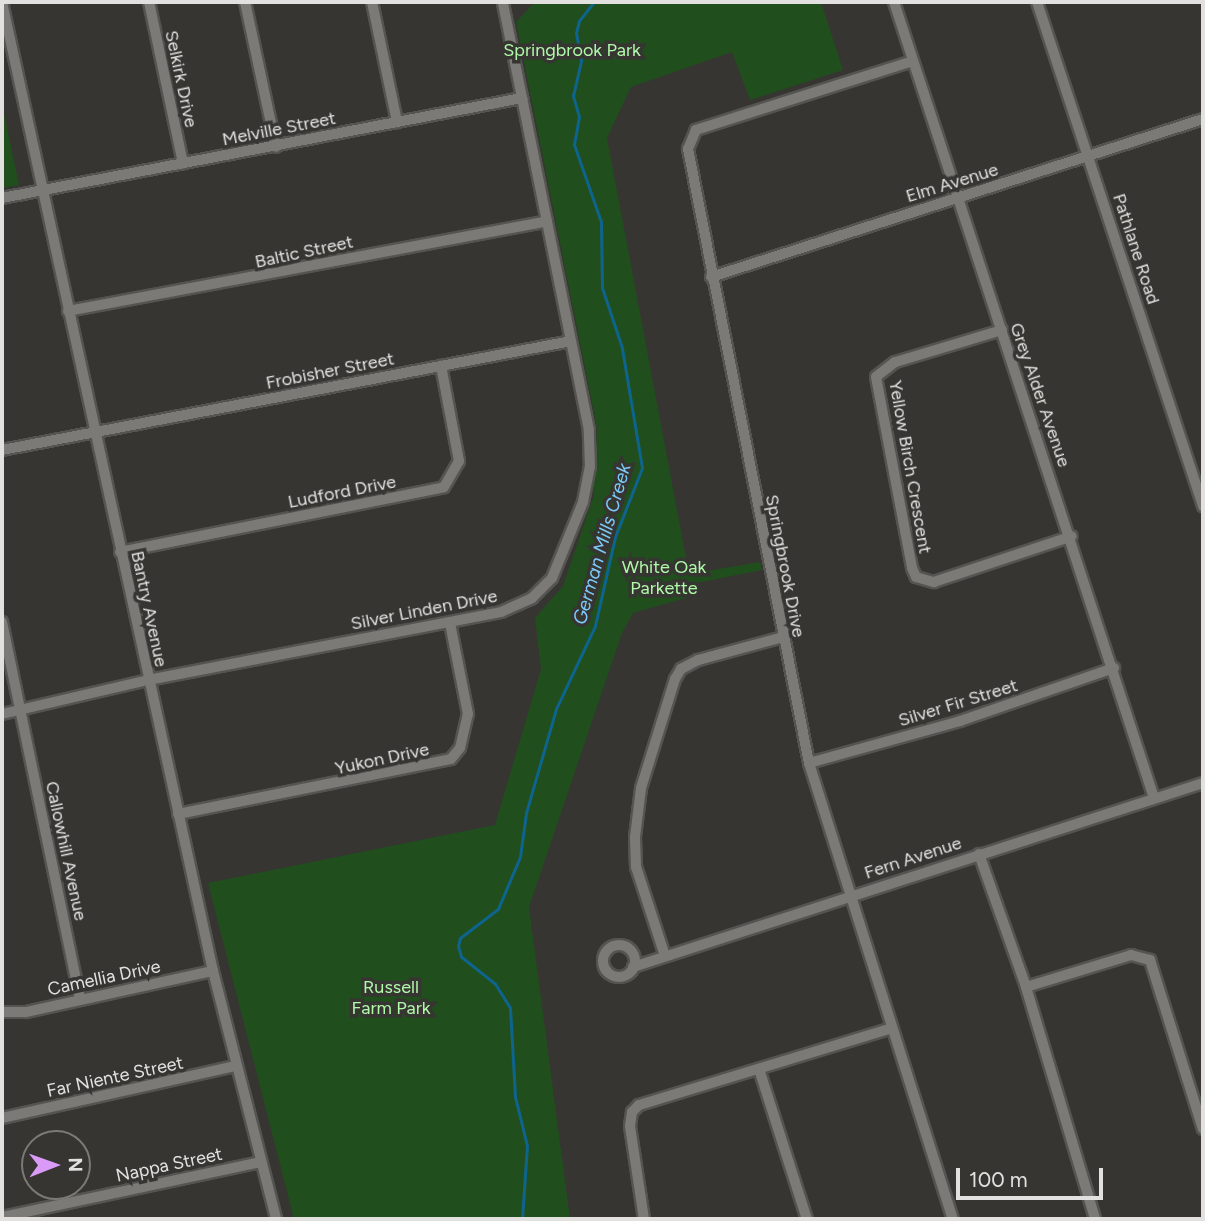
<!DOCTYPE html>
<style>
body{margin:0}
#map{position:relative;width:1205px;height:1221px;overflow:hidden;background:#363532;font-family:Figtree,sans-serif}
div>[style]{position:absolute}
.green>*{inset:0;background:#204f1d}
.stream>*{height:2.5px;margin:-1.25px;padding:0 1.25px;transform-origin:1.25px;border-radius:1.25px;background:#0e648d}
.roads{filter:drop-shadow(2px 0 #545451) drop-shadow(-2px 0 #545451) drop-shadow(0 2px #545451) drop-shadow(0 -2px #545451)}
.minor>*{height:10px;margin:-5px;padding:0 5px;transform-origin:5px;border-radius:5px;background:#7b7a77}
.minor>.ring{margin:-5px;padding:0;box-sizing:content-box;background:none;border:10px solid #7b7a77;border-radius:50%}
span{translate:-50% -50%;white-space:nowrap;text-align:center;line-height:1.15;-webkit-text-stroke:7px #363532;paint-order:stroke}
.park-label{font-size:18px;color:#b0f9a9}
.street-label{font-size:18px;color:#e2e1df}
.water-label{font-size:19px;color:#7ccbfb;font-style:italic}
.frame{position:absolute;inset:0;border:4px solid #e2e1df;pointer-events:none}
.north{position:absolute;left:21px;top:1130px;width:70px;height:70px;box-sizing:border-box;background:#363532;border:2px solid #7b7a77;border-radius:50%;rotate:89deg;font-size:19px;font-weight:700;line-height:28px;text-align:center;color:#e2e1df}
.north::after{content:'';display:block;margin:auto;width:24px;height:32px;background:#d99af8;clip-path:polygon(50% 0,100% 100%,50% 72%,0 100%)}
.scale{position:absolute;left:956px;top:1168px;width:147px;height:32px;box-sizing:border-box;border:4px solid #e2e1df;border-top:0;padding-left:9px;font-size:21px;line-height:24px;white-space:nowrap;color:#e2e1df;-webkit-text-stroke:5px #363532;paint-order:stroke}
</style>
<div id="map">
<div class="green">
<div style="clip-path:polygon(535px 2px,821px 2px,843px 70px,750px 100px,732px 52px,631px 87px,607px 138px,689px 574px,760px 562px,762px 570px,691px 584px,693px 596px,633px 613px,622px 633px,529px 907px,570px 1219px,294px 1219px,208px 883px,495px 825px,541px 669px,535px 618px,563px 586px,593px 498px,597px 428px,516px 22px)"></div>
<div style="clip-path:polygon(2px 104px,19px 185px,2px 188px)"></div>
</div>
<div class="stream">
<div style="left:522px;top:1219px;width:73px;rotate:-86.1deg"></div>
<div style="left:527px;top:1146px;width:50px;rotate:-103.8deg"></div>
<div style="left:515px;top:1097px;width:89px;rotate:-93.2deg"></div>
<div style="left:510px;top:1008px;width:28px;rotate:-122deg"></div>
<div style="left:495px;top:984px;width:43px;rotate:-141.5deg"></div>
<div style="left:461px;top:957px;width:11px;rotate:-105deg"></div>
<div style="left:458px;top:946px;width:8px;rotate:-76deg"></div>
<div style="left:460px;top:938px;width:48px;rotate:-37.3deg"></div>
<div style="left:498px;top:909px;width:56px;rotate:-67.1deg"></div>
<div style="left:520px;top:857px;width:44px;rotate:-82.2deg"></div>
<div style="left:526px;top:813px;width:108px;rotate:-73.9deg"></div>
<div style="left:556px;top:709px;width:92px;rotate:-64.8deg"></div>
<div style="left:595px;top:626px;width:91px;rotate:-77.3deg"></div>
<div style="left:615px;top:537px;width:74px;rotate:-68.6deg"></div>
<div style="left:642px;top:468px;width:122px;rotate:-99.5deg"></div>
<div style="left:622px;top:348px;width:63px;rotate:-108.4deg"></div>
<div style="left:602px;top:288px;width:66px;rotate:-90.9deg"></div>
<div style="left:601px;top:222px;width:82px;rotate:-109.3deg"></div>
<div style="left:574px;top:145px;width:28px;rotate:-80deg"></div>
<div style="left:579px;top:117px;width:22px;rotate:-106deg"></div>
<div style="left:573px;top:96px;width:36px;rotate:-77deg"></div>
<div style="left:581px;top:61px;width:28px;rotate:-100deg"></div>
<div style="left:576px;top:33px;width:12px;rotate:-76deg"></div>
<div style="left:579px;top:21px;width:24px;rotate:-52deg"></div>
</div>
<div class="roads">
<div class="minor">
<div style="left:2px;top:2px;width:992px;rotate:77.72deg"></div>
<div style="left:213px;top:971px;width:256px;rotate:75.7deg"></div>
<div style="left:149px;top:2px;width:165px;rotate:78.1deg"></div>
<div style="left:245px;top:2px;width:148px;rotate:77.9deg"></div>
<div style="left:372px;top:2px;width:123px;rotate:78.2deg"></div>
<div style="left:894px;top:2px;width:837px;rotate:71.91deg"></div>
<div style="left:1037px;top:2px;width:531px;rotate:71.77deg"></div>
<div style="left:913px;top:61px;width:228px;rotate:162.4deg"></div>
<div style="left:696px;top:130px;width:21px;rotate:113deg"></div>
<div style="left:688px;top:149px;width:626px;rotate:78.85deg"></div>
<div style="left:809px;top:763px;width:478px;rotate:72.5deg"></div>
<div style="left:2px;top:198px;width:530px;rotate:-10.89deg"></div>
<div style="left:711px;top:277px;width:517px;rotate:-17.8deg"></div>
<div style="left:68px;top:311px;width:487px;rotate:-10.6deg"></div>
<div style="left:1002px;top:330px;width:112px;rotate:163.3deg"></div>
<div style="left:895px;top:362px;width:24px;rotate:142deg"></div>
<div style="left:876px;top:377px;width:194px;rotate:79.3deg"></div>
<div style="left:912px;top:568px;width:10px;rotate:66deg"></div>
<div style="left:916px;top:577px;width:19px;rotate:16deg"></div>
<div style="left:934px;top:582px;width:145px;rotate:-18.4deg"></div>
<div style="left:2px;top:450px;width:579px;rotate:-10.84deg"></div>
<div style="left:120px;top:552px;width:330px;rotate:-11.3deg"></div>
<div style="left:444px;top:487px;width:30px;rotate:-60deg"></div>
<div style="left:459px;top:461px;width:97px;rotate:-100.7deg"></div>
<div style="left:2px;top:622px;width:383px;rotate:78.3deg"></div>
<div style="left:2px;top:714px;width:150px;rotate:-13.1deg"></div>
<div style="left:148px;top:680px;width:359px;rotate:-10.9deg"></div>
<div style="left:501px;top:612px;width:34px;rotate:-24deg"></div>
<div style="left:532px;top:598px;width:28px;rotate:-45deg"></div>
<div style="left:552px;top:578px;width:82px;rotate:-67.8deg"></div>
<div style="left:583px;top:502px;width:36px;rotate:-79deg"></div>
<div style="left:590px;top:467px;width:37px;rotate:-92deg"></div>
<div style="left:589px;top:430px;width:437px;rotate:-101.4deg"></div>
<div style="left:809px;top:763px;width:157px;rotate:-15.5deg"></div>
<div style="left:960px;top:721px;width:163px;rotate:-19deg"></div>
<div style="left:178px;top:814px;width:278px;rotate:-11.4deg"></div>
<div style="left:451px;top:759px;width:14px;rotate:-51deg"></div>
<div style="left:460px;top:748px;width:35px;rotate:-77deg"></div>
<div style="left:468px;top:714px;width:93px;rotate:-101.2deg"></div>
<div style="left:979px;top:854px;width:141px;rotate:70.5deg"></div>
<div style="left:1026px;top:987px;width:242px;rotate:73.4deg"></div>
<div class="ring" style="left:603px;top:945px;width:22px;height:22px"></div>
<div style="left:665px;top:956px;width:94px;rotate:-108deg"></div>
<div style="left:636px;top:867px;width:30px;rotate:-92deg"></div>
<div style="left:635px;top:837px;width:49px;rotate:-83deg"></div>
<div style="left:641px;top:788px;width:114px;rotate:-72.7deg"></div>
<div style="left:675px;top:679px;width:12px;rotate:-59deg"></div>
<div style="left:681px;top:669px;width:19px;rotate:-28deg"></div>
<div style="left:698px;top:660px;width:88px;rotate:-15.1deg"></div>
<div style="left:633px;top:967px;width:599px;rotate:-17.89deg"></div>
<div style="left:1026px;top:987px;width:110px;rotate:-16.9deg"></div>
<div style="left:1131px;top:955px;width:20px;rotate:15deg"></div>
<div style="left:1150px;top:960px;width:177px;rotate:72.6deg"></div>
<div style="left:2px;top:1012px;width:24px"></div>
<div style="left:26px;top:1012px;width:191px;rotate:-12.4deg"></div>
<div style="left:759px;top:1069px;width:157px;rotate:72.3deg"></div>
<div style="left:2px;top:1118px;width:239px;rotate:-12.6deg"></div>
<div style="left:2px;top:1217px;width:265px;rotate:-12deg"></div>
<div style="left:644px;top:1219px;width:94px;rotate:-98.6deg"></div>
<div style="left:630px;top:1126px;width:14px;rotate:-82deg"></div>
<div style="left:632px;top:1112px;width:10px;rotate:-45deg"></div>
<div style="left:639px;top:1105px;width:264px;rotate:-16.9deg"></div>
</div>
</div>
<div class="park-label">
<span style="left:572px;top:50px">Springbrook Park</span>
<span style="left:664px;top:578px">White Oak<br>Parkette</span>
<span style="left:391px;top:998px">Russell<br>Farm Park</span>
</div>
<div class="street-label">
<span style="left:181px;top:79px;rotate:78deg">Selkirk Drive</span>
<span style="left:279px;top:129px;rotate:-11deg">Melville Street</span>
<span style="left:952px;top:183px;rotate:-17deg">Elm Avenue</span>
<span style="left:1136px;top:249px;rotate:72deg">Pathlane Road</span>
<span style="left:304px;top:252px;rotate:-12deg">Baltic Street</span>
<span style="left:330px;top:371px;rotate:-11deg">Frobisher Street</span>
<span style="left:1040px;top:395px;rotate:71deg">Grey Alder Avenue</span>
<span style="left:910px;top:467px;rotate:80deg">Yellow Birch Crescent</span>
<span style="left:342px;top:492px;rotate:-11deg">Ludford Drive</span>
<span style="left:785px;top:566px;rotate:79deg">Springbrook Drive</span>
<span style="left:149px;top:609px;rotate:78deg">Bantry Avenue</span>
<span style="left:424px;top:610px;rotate:-11deg">Silver Linden Drive</span>
<span style="left:958px;top:703px;rotate:-17deg">Silver Fir Street</span>
<span style="left:382px;top:759px;rotate:-12deg">Yukon Drive</span>
<span style="left:66px;top:851px;rotate:78deg">Callowhill Avenue</span>
<span style="left:913px;top:858px;rotate:-18deg">Fern Avenue</span>
<span style="left:104px;top:978px;rotate:-12deg">Camellia Drive</span>
<span style="left:115px;top:1077px;rotate:-12deg">Far Niente Street</span>
<span style="left:169px;top:1165px;rotate:-12deg">Nappa Street</span>
</div>
<div class="water-label">
<span style="left:602px;top:544px;rotate:-74deg">German Mills Creek</span>
</div>
<div class="frame"></div>
<div class="north">N</div>
<div class="scale">100 m</div>
</div>
